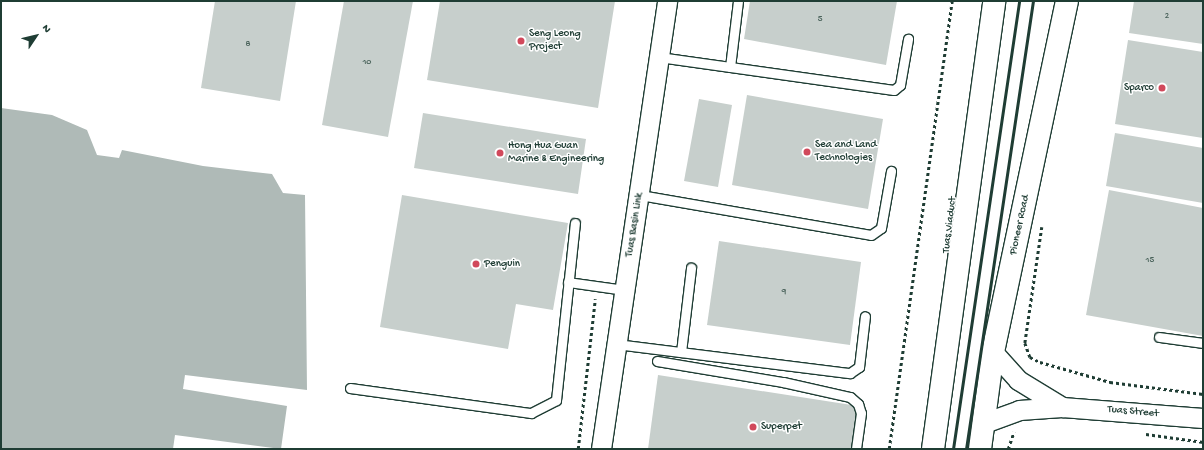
<!DOCTYPE html>
<style>
body{margin:0}
#map{position:relative;width:1204px;height:450px;overflow:hidden;background:#fff;font-family:"Gochi Hand",sans-serif}
div>[style]{position:absolute}
.water>*{inset:0;background:#afbab7}
.building>*{inset:0;background:#c7cfcc}
.path>*{height:2.5px;margin-top:-1.25px;transform-origin:0;background:repeating-linear-gradient(90deg,#1f3d34 0 3px,transparent 0 6px)}
.roads{filter:drop-shadow(1px 0 #1f3d34) drop-shadow(-1px 0 #1f3d34) drop-shadow(0 1px #1f3d34) drop-shadow(0 -1px #1f3d34)}
.service>*{height:9px;margin:-4.5px;padding:0 4.5px;transform-origin:4.5px;border-radius:4.5px;background:#fff}
.minor>*{height:19px;margin:-9.5px;padding:0 9.5px;transform-origin:9.5px;border-radius:9.5px;background:#fff}
.primary>*{height:22px;margin:-11px;padding:0 11px;transform-origin:11px;border-radius:11px;background:#fff}
.rail>*{height:3px;margin:-1.5px;padding:0 1.5px;transform-origin:1.5px;border-radius:1.5px;background:#1f3d34}
.dots>*{width:11px;height:11px;translate:-50% -50%;box-sizing:border-box;border:2px solid #fff;border-radius:50%}
span{translate:-50% -50%;white-space:nowrap;text-align:center;line-height:1.15;-webkit-text-stroke:3px #fff;paint-order:stroke}
.number-label{font-size:9px;color:#49625a}
.number-label span{-webkit-text-stroke-width:0}
.poi-label{font-size:11px;color:#1f3d34}
.left{translate:0 -50%;text-align:left}
.right{translate:-100% -50%;text-align:right}
.street-label{font-size:11px;color:#1f3d34}
.frame{position:absolute;inset:0;border:2px solid #1f3d34;pointer-events:none}
.north{position:absolute;left:16px;top:16px;width:40px;height:40px;-webkit-text-stroke:3px #fff;paint-order:stroke;rotate:55deg;font-size:11px;font-weight:700;line-height:16px;text-align:center;color:#1f3d34}
.north::after{content:'';display:block;margin:auto;width:14px;height:18px;background:#1f3d34;clip-path:polygon(50% 0,100% 100%,50% 72%,0 100%)}
</style>
<div id="map">
<div class="water">
<div style="clip-path:polygon(1px 108px,52px 115px,87px 130px,97px 155px,119px 158px,122px 150px,203px 166px,272px 174px,283px 193px,305px 195px,307px 390px,185px 375px,183px 389px,287px 406px,281px 449px,175px 435px,173px 449px,1px 449px)"></div>
</div>
<div class="building">
<div style="clip-path:polygon(215px 1px,296px 1px,280px 101px,201px 88px)"></div>
<div style="clip-path:polygon(344px 1px,413px 1px,388px 137px,322px 125px)"></div>
<div style="clip-path:polygon(440px 1px,615px 1px,598px 108px,427px 80px)"></div>
<div style="clip-path:polygon(750px 1px,897px 1px,886px 65px,744px 39px)"></div>
<div style="clip-path:polygon(1134px 1px,1203px 1px,1203px 44px,1129px 33px)"></div>
<div style="clip-path:polygon(1128px 40px,1203px 52px,1203px 138px,1115px 124px)"></div>
<div style="clip-path:polygon(747px 95px,883px 119px,868px 209px,732px 185px)"></div>
<div style="clip-path:polygon(699px 99px,732px 105px,718px 187px,684px 181px)"></div>
<div style="clip-path:polygon(423px 113px,586px 139px,578px 194px,414px 168px)"></div>
<div style="clip-path:polygon(1115px 133px,1203px 148px,1203px 203px,1106px 186px)"></div>
<div style="clip-path:polygon(1109px 190px,1203px 208px,1203px 336px,1086px 315px)"></div>
<div style="clip-path:polygon(402px 195px,568px 223px,553px 310px,516px 304px,508px 349px,380px 327px)"></div>
<div style="clip-path:polygon(719px 241px,861px 262px,850px 345px,707px 325px)"></div>
<div style="clip-path:polygon(658px 375px,858px 406px,851px 449px,648px 449px)"></div>
</div>
<div class="path">
<div style="left:1042px;top:227px;width:117px;rotate:98.3deg"></div>
<div style="left:1025px;top:343px;width:15px;rotate:70deg"></div>
<div style="left:1030px;top:357px;width:11px;rotate:27deg"></div>
<div style="left:1040px;top:362px;width:73px;rotate:15.9deg"></div>
<div style="left:1110px;top:382px;width:94px;rotate:7.4deg"></div>
<div style="left:1146px;top:434px;width:58px;rotate:8deg"></div>
<div style="left:578px;top:449px;width:151px;rotate:-83.5deg"></div>
<div style="left:889px;top:449px;width:452px;rotate:-82deg"></div>
<div style="left:1008px;top:449px;width:18px;rotate:-71deg"></div>
</div>
<div class="roads">
<div class="service">
<div style="left:659px;top:57px;width:237px;rotate:8deg"></div>
<div style="left:894px;top:90px;width:8px;rotate:-40deg"></div>
<div style="left:900px;top:85px;width:47px;rotate:-80.1deg"></div>
<div style="left:730px;top:67px;width:66px;rotate:-83.1deg"></div>
<div style="left:640px;top:195px;width:234px;rotate:9.8deg"></div>
<div style="left:871px;top:235px;width:12px;rotate:-35deg"></div>
<div style="left:881px;top:228px;width:58px;rotate:-80deg"></div>
<div style="left:568px;top:282px;width:58px;rotate:8deg"></div>
<div style="left:1159px;top:337px;width:44px;rotate:7.8deg"></div>
<div style="left:616px;top:344px;width:236px;rotate:7.1deg"></div>
<div style="left:850px;top:373px;width:11px;rotate:-34deg"></div>
<div style="left:859px;top:367px;width:51px;rotate:-83.3deg"></div>
<div style="left:681px;top:352px;width:85px;rotate:-83.2deg"></div>
<div style="left:657px;top:361px;width:128px;rotate:9.5deg"></div>
<div style="left:783px;top:382px;width:69px;rotate:12.6deg"></div>
<div style="left:850px;top:397px;width:11px;rotate:41deg"></div>
<div style="left:858px;top:404px;width:9px;rotate:72deg"></div>
<div style="left:861px;top:413px;width:36px;rotate:98deg"></div>
<div style="left:350px;top:388px;width:183px;rotate:7.9deg"></div>
<div style="left:531px;top:413px;width:28px;rotate:-27deg"></div>
<div style="left:556px;top:400px;width:178px;rotate:-83.9deg"></div>
</div>
<div class="minor">
<div style="left:993px;top:352px;width:38px;rotate:48deg"></div>
<div style="left:1018px;top:380px;width:52px;rotate:31.5deg"></div>
<div style="left:984px;top:423px;width:37px;rotate:-20deg"></div>
<div style="left:1019px;top:410px;width:43px;rotate:-4deg"></div>
<div style="left:1062px;top:407px;width:141px;rotate:4.5deg"></div>
<div style="left:601px;top:449px;width:453px;rotate:-81.6deg"></div>
</div>
<div class="primary">
<div style="left:933px;top:449px;width:452px;rotate:-82.2deg"></div>
<div style="left:980px;top:449px;width:98px;rotate:-82.4deg"></div>
<div style="left:993px;top:352px;width:359px;rotate:-78.1deg"></div>
</div>
</div>
<div class="rail">
<div style="left:953px;top:449px;width:453px;rotate:-81.6deg"></div>
<div style="left:966px;top:449px;width:453px;rotate:-81.5deg"></div>
</div>
<div class="dots">
<div style="left:521px;top:41px;background:#d1495b"></div>
<div style="left:1162px;top:88px;background:#d1495b"></div>
<div style="left:807px;top:152px;background:#d1495b"></div>
<div style="left:500px;top:153px;background:#d1495b"></div>
<div style="left:476px;top:264px;background:#d1495b"></div>
<div style="left:753px;top:427px;background:#d1495b"></div>
</div>
<div class="number-label">
<span style="left:1167px;top:17px">2</span>
<span style="left:820px;top:20px">5</span>
<span style="left:248px;top:45px">8</span>
<span style="left:367px;top:63px">10</span>
<span style="left:1150px;top:261px">15</span>
<span style="left:784px;top:293px">9</span>
</div>
<div class="poi-label">
<span class="left" style="left:529px;top:41px">Seng Leong<br>Project</span>
<span class="right" style="left:1154px;top:88px">Sparco</span>
<span class="left" style="left:815px;top:152px">Sea and Land<br>Technologies</span>
<span class="left" style="left:508px;top:153px">Hong Hua Guan<br>Marine &amp; Engineering</span>
<span class="left" style="left:484px;top:264px">Penguin</span>
<span class="left" style="left:761px;top:427px">Superpet</span>
</div>
<div class="street-label">
<span style="left:635px;top:225px;rotate:-81deg">Tuas Basin Link</span>
<span style="left:950px;top:225px;rotate:-83deg">Tuas Viaduct</span>
<span style="left:1020px;top:225px;rotate:-78deg">Pioneer Road</span>
<span style="left:1133px;top:412px;rotate:5deg">Tuas Street</span>
</div>
<div class="frame"></div>
<div class="north">N</div>
</div>
